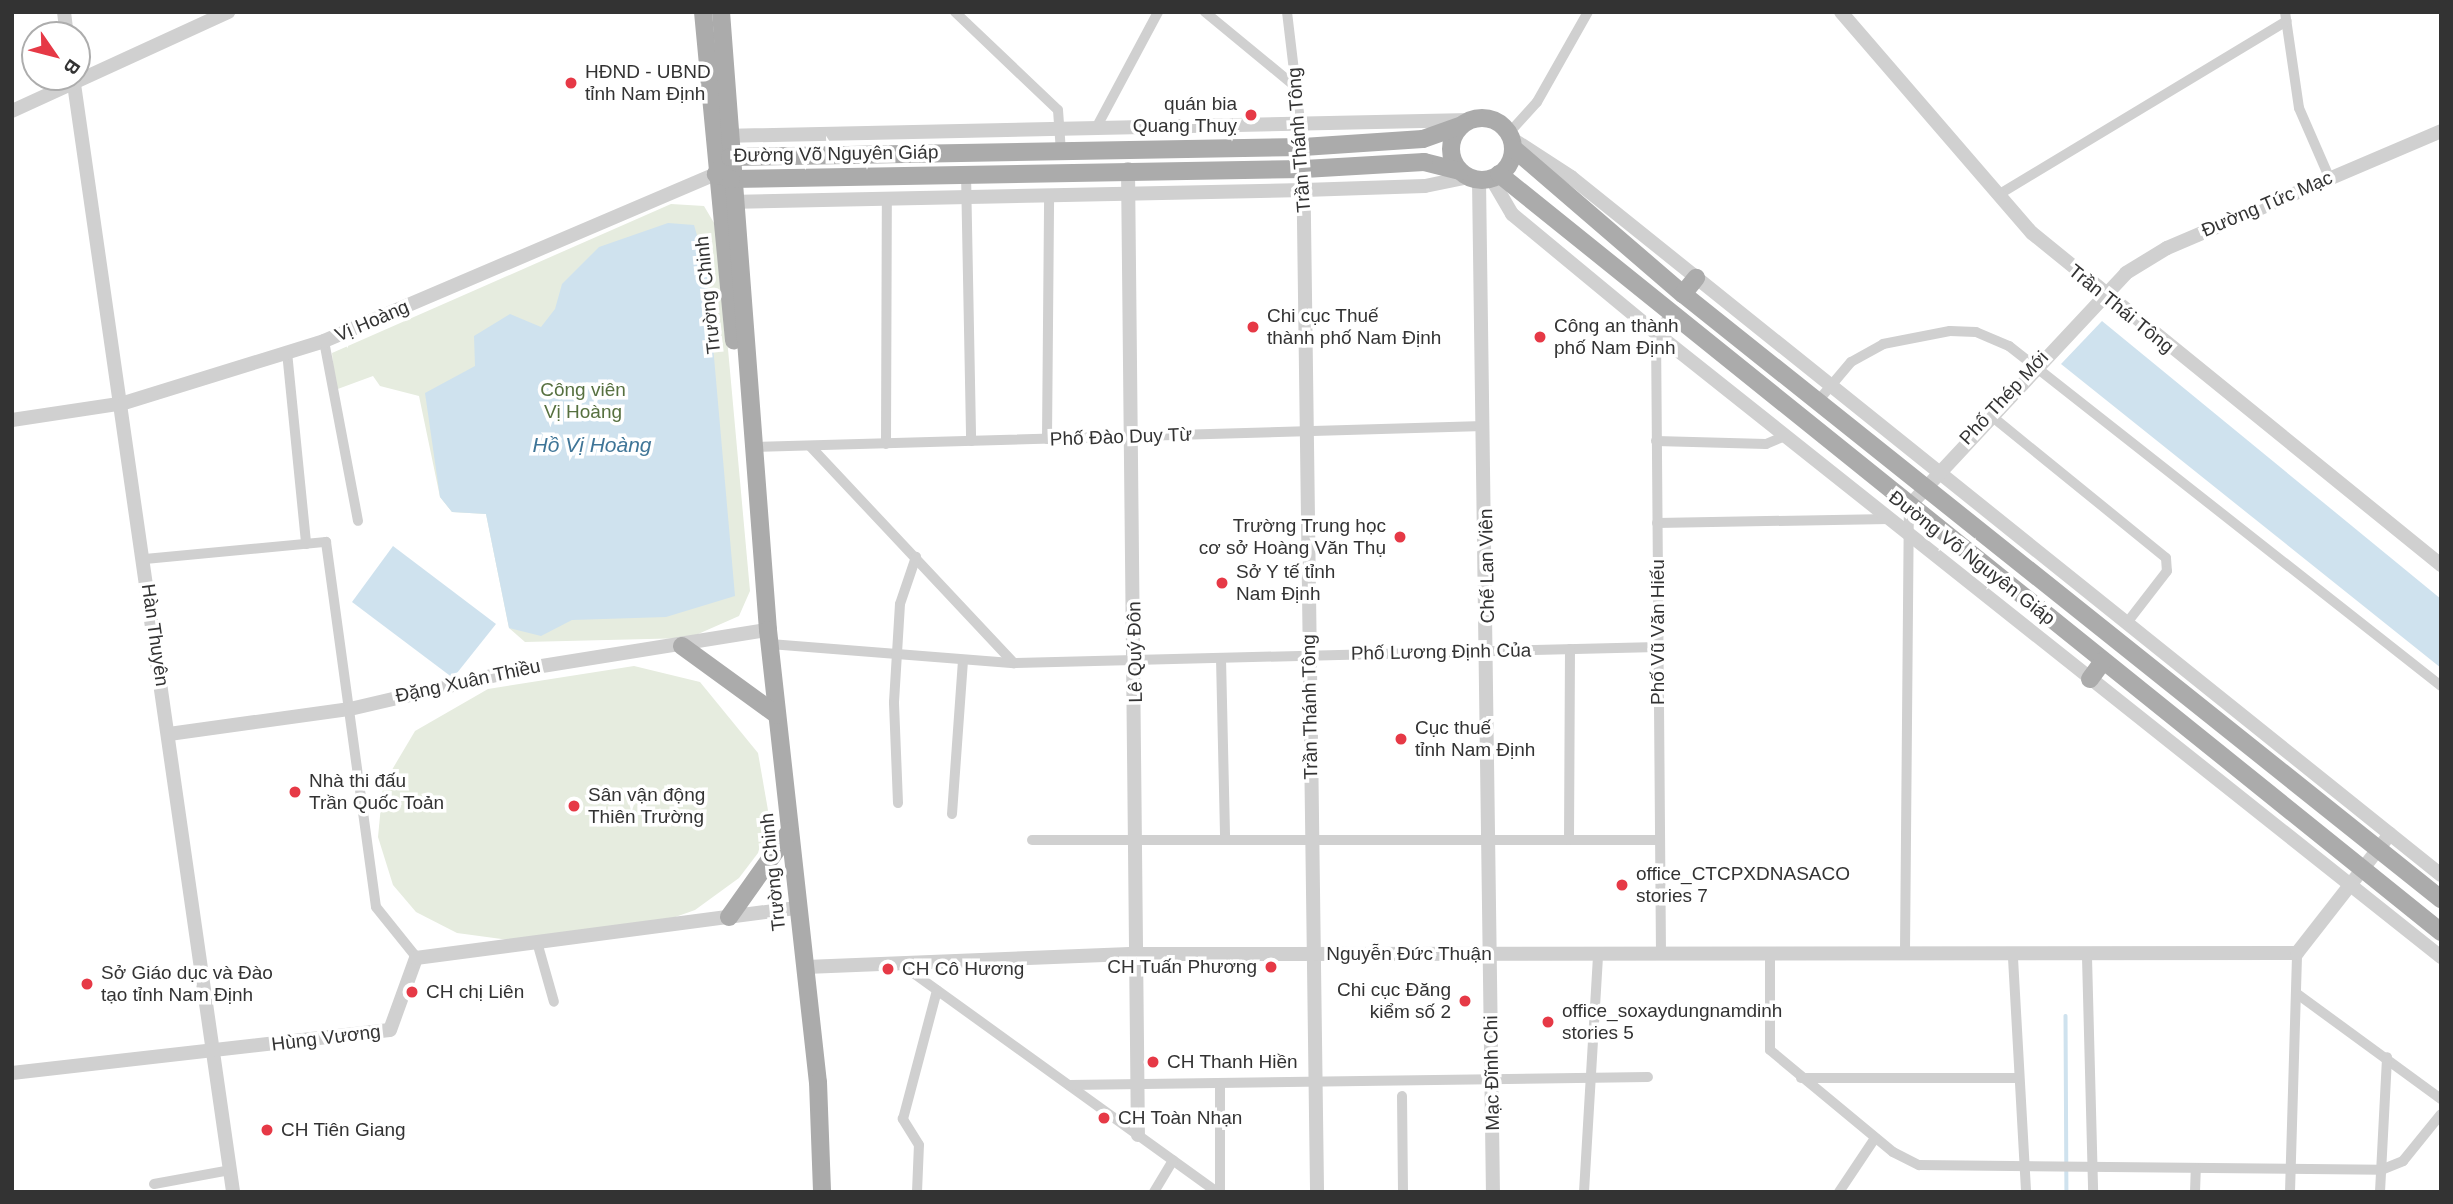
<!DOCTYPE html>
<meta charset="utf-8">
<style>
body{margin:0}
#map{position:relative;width:2453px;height:1204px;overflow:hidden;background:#fff;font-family:Arial,sans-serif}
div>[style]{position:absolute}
.green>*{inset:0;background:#e6ecdf}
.water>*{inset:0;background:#cfe2ee}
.stream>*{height:3.5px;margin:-1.75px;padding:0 1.75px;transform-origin:1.75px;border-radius:1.75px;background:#cfe2ee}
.minor>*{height:10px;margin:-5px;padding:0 5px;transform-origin:5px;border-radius:5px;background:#d0d0d0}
.tertiary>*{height:14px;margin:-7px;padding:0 7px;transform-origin:7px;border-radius:7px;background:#d0d0d0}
.primary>*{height:18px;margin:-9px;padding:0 9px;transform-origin:9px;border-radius:9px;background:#ababab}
.primary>.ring{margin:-9px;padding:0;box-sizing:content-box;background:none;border:18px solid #ababab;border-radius:50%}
.dots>*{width:19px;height:19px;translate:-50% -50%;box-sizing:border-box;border:4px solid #fff;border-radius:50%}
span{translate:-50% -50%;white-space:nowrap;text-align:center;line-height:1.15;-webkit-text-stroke:7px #fff;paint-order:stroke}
.poi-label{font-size:19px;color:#333}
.left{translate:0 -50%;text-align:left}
.right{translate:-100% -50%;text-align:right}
.street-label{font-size:19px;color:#333}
.park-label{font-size:19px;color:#56703f}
.water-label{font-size:21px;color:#3f7597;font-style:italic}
.frame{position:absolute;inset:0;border:14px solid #333;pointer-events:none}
.north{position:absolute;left:21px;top:21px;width:70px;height:70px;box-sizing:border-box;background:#fff;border:2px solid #adadad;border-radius:50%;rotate:125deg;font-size:19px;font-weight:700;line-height:28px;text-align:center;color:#333}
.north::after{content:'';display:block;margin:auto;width:24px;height:32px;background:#e63946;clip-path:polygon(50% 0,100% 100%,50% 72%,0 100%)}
</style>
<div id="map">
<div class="green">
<div style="clip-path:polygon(671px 204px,704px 206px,717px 228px,750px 591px,739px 616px,689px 638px,525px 642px,509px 628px,486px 514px,452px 512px,440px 497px,419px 396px,380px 386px,373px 376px,335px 390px,332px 353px)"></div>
<div style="clip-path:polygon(634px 666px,700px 682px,758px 753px,769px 816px,758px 853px,739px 878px,695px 910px,664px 921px,509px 940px,457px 933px,416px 912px,393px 885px,378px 837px,383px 785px,415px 731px,488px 689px)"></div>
</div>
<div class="water">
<div style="clip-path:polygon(668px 223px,694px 225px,706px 266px,735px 596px,666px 617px,572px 620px,541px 636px,509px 628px,486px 514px,452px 512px,440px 497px,425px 393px,475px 366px,474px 336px,510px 314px,541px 327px,555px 309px,562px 284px,599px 247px)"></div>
<div style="clip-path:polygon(2102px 321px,2441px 599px,2441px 668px,2061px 364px)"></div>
<div style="clip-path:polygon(393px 546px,496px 624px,453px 678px,352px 602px)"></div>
</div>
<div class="stream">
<div style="left:2066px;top:1016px;width:176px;rotate:89.7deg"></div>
</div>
<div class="minor">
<div style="left:955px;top:12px;width:142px;rotate:43.6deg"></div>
<div style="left:1058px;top:110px;width:42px;rotate:85.9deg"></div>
<div style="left:1205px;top:12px;width:118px;rotate:39.5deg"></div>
<div style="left:1287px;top:12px;width:136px;rotate:83.2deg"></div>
<div style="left:2285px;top:12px;width:97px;rotate:81.7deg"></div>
<div style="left:2299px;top:108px;width:75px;rotate:66.5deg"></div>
<div style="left:1095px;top:130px;width:134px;rotate:-61.9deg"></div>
<div style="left:1508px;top:134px;width:43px;rotate:-47.8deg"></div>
<div style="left:1537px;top:102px;width:103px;rotate:-60.5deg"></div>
<div style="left:966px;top:173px;width:268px;rotate:88.9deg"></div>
<div style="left:1998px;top:195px;width:337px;rotate:-31.1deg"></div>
<div style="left:324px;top:341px;width:183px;rotate:79.3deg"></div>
<div style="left:287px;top:352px;width:193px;rotate:84.3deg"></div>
<div style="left:1818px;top:401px;width:51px;rotate:-49.8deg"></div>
<div style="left:1851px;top:362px;width:37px;rotate:-29deg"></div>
<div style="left:1883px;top:344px;width:68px;rotate:-11deg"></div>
<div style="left:1950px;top:331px;width:26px;rotate:2deg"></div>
<div style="left:1976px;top:332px;width:36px;rotate:23deg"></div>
<div style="left:2009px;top:346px;width:550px;rotate:38.2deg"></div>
<div style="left:1989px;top:414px;width:228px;rotate:39.1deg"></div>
<div style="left:2166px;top:558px;width:13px;rotate:86deg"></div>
<div style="left:2167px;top:571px;width:67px;rotate:127.7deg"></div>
<div style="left:1047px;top:439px;width:241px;rotate:-89.5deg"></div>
<div style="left:1656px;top:441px;width:110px;rotate:1.6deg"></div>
<div style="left:1766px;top:444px;width:21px;rotate:-23deg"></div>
<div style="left:886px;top:444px;width:244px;rotate:-89.8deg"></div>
<div style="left:810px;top:446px;width:298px;rotate:46.8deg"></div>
<div style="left:757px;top:447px;width:727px;rotate:-1.65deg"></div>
<div style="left:1657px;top:523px;width:232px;rotate:-1deg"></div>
<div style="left:145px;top:559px;width:182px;rotate:-5.4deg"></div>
<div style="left:326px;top:542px;width:368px;rotate:82.2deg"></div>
<div style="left:376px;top:907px;width:65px;rotate:51.2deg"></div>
<div style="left:770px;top:644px;width:245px;rotate:4.5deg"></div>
<div style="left:1014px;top:663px;width:644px;rotate:-1.42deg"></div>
<div style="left:1221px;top:658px;width:182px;rotate:88.7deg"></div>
<div style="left:898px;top:803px;width:101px;rotate:-92.3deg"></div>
<div style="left:894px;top:702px;width:98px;rotate:-86.5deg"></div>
<div style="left:900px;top:604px;width:50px;rotate:-71.2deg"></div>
<div style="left:952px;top:814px;width:152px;rotate:-85.9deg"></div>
<div style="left:1032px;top:840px;width:628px"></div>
<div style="left:1569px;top:840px;width:191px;rotate:-89.7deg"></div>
<div style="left:537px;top:942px;width:62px;rotate:74.2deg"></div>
<div style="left:1905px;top:951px;width:445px;rotate:-89.5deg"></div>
<div style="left:1661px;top:954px;width:621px;rotate:-90.46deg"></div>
<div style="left:1656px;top:333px;width:23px;rotate:-52deg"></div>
<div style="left:1770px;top:955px;width:95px;rotate:90deg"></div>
<div style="left:1770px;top:1050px;width:160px;rotate:39.7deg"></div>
<div style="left:1893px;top:1152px;width:29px;rotate:27deg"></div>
<div style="left:1919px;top:1165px;width:462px;rotate:0.6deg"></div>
<div style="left:2381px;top:1170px;width:24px;rotate:-22deg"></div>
<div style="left:2403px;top:1161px;width:60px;rotate:-51deg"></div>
<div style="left:2087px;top:957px;width:235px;rotate:88.5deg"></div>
<div style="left:2013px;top:958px;width:234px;rotate:86.8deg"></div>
<div style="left:898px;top:962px;width:393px;rotate:35.8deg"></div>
<div style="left:2296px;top:993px;width:180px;rotate:36.2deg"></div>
<div style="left:1801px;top:1078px;width:215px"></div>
<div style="left:1069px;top:1085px;width:579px;rotate:-0.79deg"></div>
<div style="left:1402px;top:1096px;width:96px;rotate:89.4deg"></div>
<div style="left:154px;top:1184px;width:77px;rotate:-10.4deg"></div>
<div style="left:917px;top:1192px;width:47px;rotate:-87.6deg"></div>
<div style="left:919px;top:1145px;width:31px;rotate:-122deg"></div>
<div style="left:903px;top:1119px;width:133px;rotate:-75.2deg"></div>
<div style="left:1154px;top:1192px;width:37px;rotate:-59deg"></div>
<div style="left:1220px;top:1192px;width:109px;rotate:-90deg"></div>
<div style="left:1584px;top:1192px;width:235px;rotate:-86.6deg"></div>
<div style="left:1839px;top:1192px;width:65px;rotate:-56.3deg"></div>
<div style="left:2195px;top:1192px;width:24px;rotate:-88deg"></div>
<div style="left:2290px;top:1192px;width:239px;rotate:-88.3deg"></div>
<div style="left:2380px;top:1192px;width:135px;rotate:-87deg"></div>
</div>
<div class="tertiary">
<div style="left:64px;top:12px;width:23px;rotate:83deg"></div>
<div style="left:1841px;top:12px;width:292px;rotate:49.2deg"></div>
<div style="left:2032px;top:233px;width:527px;rotate:39.07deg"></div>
<div style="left:73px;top:77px;width:1126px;rotate:81.83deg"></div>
<div style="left:12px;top:111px;width:238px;rotate:-24.6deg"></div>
<div style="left:723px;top:136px;width:747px;rotate:-1.23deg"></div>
<div style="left:1511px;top:138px;width:72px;rotate:33deg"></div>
<div style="left:1571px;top:177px;width:1115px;rotate:38.74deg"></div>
<div style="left:1303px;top:147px;width:1045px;rotate:89.23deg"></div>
<div style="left:1128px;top:169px;width:966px;rotate:89.41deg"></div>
<div style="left:1491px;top:178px;width:42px;rotate:59.7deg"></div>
<div style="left:1512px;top:214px;width:187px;rotate:39.6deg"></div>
<div style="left:1656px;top:333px;width:1003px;rotate:38.48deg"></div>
<div style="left:1479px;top:180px;width:1012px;rotate:89.21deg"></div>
<div style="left:728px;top:202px;width:576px;rotate:-1.19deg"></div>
<div style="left:1304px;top:190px;width:121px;rotate:-1.9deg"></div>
<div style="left:1425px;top:186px;width:45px;rotate:-11.6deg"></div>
<div style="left:12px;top:420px;width:113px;rotate:-8.6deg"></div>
<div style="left:124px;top:403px;width:209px;rotate:-17.2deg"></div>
<div style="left:324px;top:341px;width:426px;rotate:-23.1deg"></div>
<div style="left:1909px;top:506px;width:318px;rotate:-47deg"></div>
<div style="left:2126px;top:273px;width:48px;rotate:-31.4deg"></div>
<div style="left:2167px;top:248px;width:298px;rotate:-23.1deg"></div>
<div style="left:169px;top:734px;width:183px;rotate:-7.9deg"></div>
<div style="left:350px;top:709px;width:171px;rotate:-13.1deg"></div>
<div style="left:517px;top:670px;width:254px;rotate:-9.1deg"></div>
<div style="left:806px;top:967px;width:330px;rotate:-2.3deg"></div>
<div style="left:1136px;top:954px;width:1161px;rotate:-0.05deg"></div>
<div style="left:2297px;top:953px;width:151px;rotate:-52deg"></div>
<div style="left:12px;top:1073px;width:380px;rotate:-6.5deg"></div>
<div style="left:390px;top:1030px;width:77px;rotate:-70.1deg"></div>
<div style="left:416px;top:958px;width:384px;rotate:-7.5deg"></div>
</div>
<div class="primary">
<div style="left:703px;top:12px;width:330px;rotate:84.6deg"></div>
<div style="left:721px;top:12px;width:620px;rotate:85.65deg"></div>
<div style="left:768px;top:630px;width:455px;rotate:83.7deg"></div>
<div style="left:818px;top:1082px;width:110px;rotate:87.9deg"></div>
<div class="ring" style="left:1451px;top:118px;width:44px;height:44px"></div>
<div style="left:1513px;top:148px;width:224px;rotate:40.7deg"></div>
<div style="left:1683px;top:294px;width:970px;rotate:38.6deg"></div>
<div style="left:1460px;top:171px;width:37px;rotate:-166deg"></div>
<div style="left:1424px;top:162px;width:120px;rotate:176.7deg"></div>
<div style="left:1304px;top:169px;width:573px;rotate:179deg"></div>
<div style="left:731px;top:179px;width:16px;rotate:-162deg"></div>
<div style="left:716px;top:174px;width:22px;rotate:-51deg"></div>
<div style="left:730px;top:157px;width:573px;rotate:-1deg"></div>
<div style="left:1303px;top:147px;width:120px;rotate:-3.8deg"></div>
<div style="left:1423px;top:139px;width:41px;rotate:-19.7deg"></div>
<div style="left:1499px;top:174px;width:1209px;rotate:38.82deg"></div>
<div style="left:1683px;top:294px;width:21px;rotate:-51deg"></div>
<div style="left:682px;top:646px;width:117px;rotate:36deg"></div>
<div style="left:2090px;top:679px;width:22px;rotate:-54deg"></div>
<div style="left:729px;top:917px;width:105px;rotate:-54.7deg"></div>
</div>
<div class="dots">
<div style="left:571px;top:83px;background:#e63946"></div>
<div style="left:1251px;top:115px;background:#e63946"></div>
<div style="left:1253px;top:327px;background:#e63946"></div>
<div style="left:1540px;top:337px;background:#e63946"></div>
<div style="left:1400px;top:537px;background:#e63946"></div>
<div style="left:1222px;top:583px;background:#e63946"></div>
<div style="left:1401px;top:739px;background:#e63946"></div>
<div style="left:295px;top:792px;background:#e63946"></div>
<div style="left:574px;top:806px;background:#e63946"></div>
<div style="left:1622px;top:885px;background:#e63946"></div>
<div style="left:1271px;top:967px;background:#e63946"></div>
<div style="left:888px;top:969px;background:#e63946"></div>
<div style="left:87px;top:984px;background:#e63946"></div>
<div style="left:412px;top:992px;background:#e63946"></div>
<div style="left:1465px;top:1001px;background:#e63946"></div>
<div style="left:1548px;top:1022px;background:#e63946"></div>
<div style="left:1153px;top:1062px;background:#e63946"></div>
<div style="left:1104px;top:1118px;background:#e63946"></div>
<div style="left:267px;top:1130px;background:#e63946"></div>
</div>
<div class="poi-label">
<span class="left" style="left:585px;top:83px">HĐND - UBND<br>tỉnh Nam Định</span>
<span class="right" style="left:1237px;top:115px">quán bia<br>Quang Thuỵ</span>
<span class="left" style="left:1267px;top:327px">Chi cục Thuế<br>thành phố Nam Định</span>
<span class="left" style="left:1554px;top:337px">Công an thành<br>phố Nam Định</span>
<span class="right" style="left:1386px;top:537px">Trường Trung học<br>cơ sở Hoàng Văn Thụ</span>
<span class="left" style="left:1236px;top:583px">Sở Y tế tỉnh<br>Nam Định</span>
<span class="left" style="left:1415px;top:739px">Cục thuế<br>tỉnh Nam Định</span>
<span class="left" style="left:309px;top:792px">Nhà thi đấu<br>Trần Quốc Toản</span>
<span class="left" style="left:588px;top:806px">Sân vận động<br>Thiên Trường</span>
<span class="left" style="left:1636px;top:885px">office_CTCPXDNASACO<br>stories 7</span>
<span class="right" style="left:1257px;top:967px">CH Tuấn Phương</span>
<span class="left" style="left:902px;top:969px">CH Cô Hương</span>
<span class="left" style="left:101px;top:984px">Sở Giáo dục và Đào<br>tạo tỉnh Nam Định</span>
<span class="right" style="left:1451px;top:1001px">Chi cục Đăng<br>kiểm số 2</span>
<span class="left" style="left:426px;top:992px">CH chị Liên</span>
<span class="left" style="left:1562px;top:1022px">office_soxaydungnamdinh<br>stories 5</span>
<span class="left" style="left:1167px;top:1062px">CH Thanh Hiền</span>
<span class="left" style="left:1118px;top:1118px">CH Toàn Nhạn</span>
<span class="left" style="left:281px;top:1130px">CH Tiên Giang</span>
</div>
<div class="street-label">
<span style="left:1299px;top:140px;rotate:-94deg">Trần Thánh Tông</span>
<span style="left:836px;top:154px;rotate:-1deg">Đường Võ Nguyên Giáp</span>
<span style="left:2267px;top:204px;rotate:-23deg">Đường Tức Mạc</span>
<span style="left:708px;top:295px;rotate:-96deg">Trường Chinh</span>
<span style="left:2121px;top:309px;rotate:39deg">Trần Thái Tông</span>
<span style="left:372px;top:321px;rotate:-23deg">Vị Hoàng</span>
<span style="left:2004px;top:398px;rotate:-47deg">Phố Thép Mới</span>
<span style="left:1121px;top:437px;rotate:-2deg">Phố Đào Duy Từ</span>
<span style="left:1972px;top:558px;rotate:38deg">Đường Võ Nguyên Giáp</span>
<span style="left:1487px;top:566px;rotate:-91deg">Chế Lan Viên</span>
<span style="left:1658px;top:632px;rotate:-90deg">Phố Vũ Văn Hiếu</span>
<span style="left:155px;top:635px;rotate:82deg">Hàn Thuyên</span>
<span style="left:1135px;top:652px;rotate:-91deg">Lê Quý Đôn</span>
<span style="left:1441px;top:652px;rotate:-1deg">Phố Lương Định Của</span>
<span style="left:468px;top:681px;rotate:-12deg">Đặng Xuân Thiều</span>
<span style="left:1310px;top:707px;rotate:-91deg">Trần Thánh Tông</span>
<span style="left:773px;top:872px;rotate:-96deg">Trường Chinh</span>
<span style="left:1409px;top:954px">Nguyễn Đức Thuận</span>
<span style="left:326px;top:1038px;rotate:-7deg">Hùng Vương</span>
<span style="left:1492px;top:1073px;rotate:-91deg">Mạc Đĩnh Chi</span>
</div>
<div class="park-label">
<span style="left:583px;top:401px">Công viên<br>Vị Hoàng</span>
</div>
<div class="water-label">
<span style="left:592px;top:445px">Hồ Vị Hoàng</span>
</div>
<div class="frame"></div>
<div class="north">B</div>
</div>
